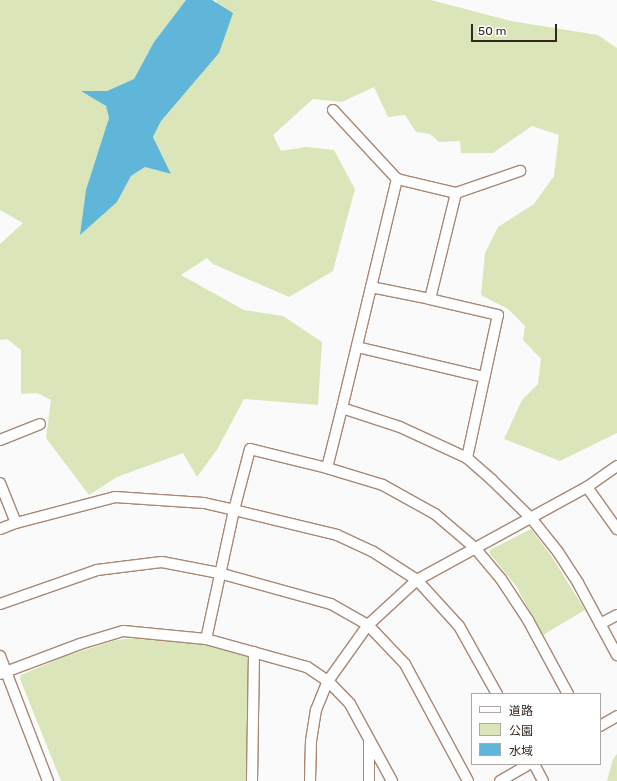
<!DOCTYPE html>
<meta charset="utf-8">
<style>
body{margin:0}
#map{position:relative;width:617px;height:781px;overflow:hidden;background:#fafafa;font-family:Rubik,"Noto Sans JP",sans-serif}
div>[style]{position:absolute}
.green>*{inset:0;background:#dae6ba}
.water>*{inset:0;background:#60b6d9}
.roads{filter:drop-shadow(1px 0 #a88873) drop-shadow(-1px 0 #a88873) drop-shadow(0 1px #a88873) drop-shadow(0 -1px #a88873)}
.minor>*{height:10px;margin:-5px;padding:0 5px;transform-origin:5px;border-radius:5px;background:#fff}
span{translate:-50% -50%;white-space:nowrap;text-align:center;line-height:1.15;-webkit-text-stroke:3px #fff;paint-order:stroke}
.legend{position:absolute;left:471px;top:693px;width:130px;height:72px;box-sizing:border-box;background:#fff;border:1px solid #ada8a5;margin:0;padding:5px 7px;list-style:none;font-size:12px;color:#33261d}
.legend li{display:flex;align-items:center;gap:8px;height:20px}
.legend b{width:20px;border:1px solid #ada8a5}
.scale{position:absolute;left:471px;top:24px;width:86px;height:18px;box-sizing:border-box;border:2px solid #33261d;border-top:0;padding-left:5px;font-size:12px;line-height:14px;white-space:nowrap;color:#33261d;-webkit-text-stroke:3px #fff;paint-order:stroke}
</style>
<div id="map">
<div class="green">
<div style="clip-path:polygon(0 0,186px 0,154px 42px,134px 79px,107px 91px,82px 91px,106px 106px,109px 118px,103px 142px,117px 202px,131px 176px,145px 167px,171px 174px,153px 137px,217px 1px,212px 0,431px 0,511px 21px,598px 35px,617px 48px,617px 433px,560px 461px,504px 439px,522px 400px,538px 384px,541px 359px,523px 340px,525px 326px,508px 309px,481px 295px,485px 253px,498px 227px,534px 204px,554px 176px,559px 135px,532px 126px,493px 153px,461px 153px,460px 141px,439px 142px,430px 134px,416px 132px,405px 115px,388px 117px,374px 87px,342px 102px,313px 99px,273px 135px,281px 151px,306px 147px,334px 150px,355px 189px,333px 271px,289px 297px,213px 264px,207px 258px,181px 275px,244px 310px,283px 316px,322px 342px,318px 405px,244px 399px,218px 448px,197px 477px,183px 453px,117px 477px,89px 495px,46px 438px,51px 400px,37px 393px,21px 394px,21px 350px,7px 339px,0 340px,0 244px,23px 223px,0 210px)"></div>
<div style="clip-path:polygon(531px 529px,552px 557px,585px 610px,543px 635px,516px 586px,490px 554px,490px 550px)"></div>
<div style="clip-path:polygon(145px 637px,195px 643px,251px 656px,247px 781px,61px 781px,20px 679px,21px 675px,63px 657px,116px 640px)"></div>
<div style="clip-path:polygon(617px 754px,617px 781px,607px 781px,613px 759px)"></div>
</div>
<div class="water">
<div style="clip-path:polygon(186px 0,212px 0,233px 13px,219px 53px,161px 121px,153px 137px,171px 174px,145px 167px,131px 176px,117px 202px,80px 235px,86px 190px,109px 118px,106px 106px,81px 91px,107px 91px,134px 79px,154px 42px)"></div>
</div>
<div class="roads">
<div class="minor">
<div style="left:333px;top:110px;width:94px;rotate:47.2deg"></div>
<div style="left:397px;top:179px;width:61px;rotate:13.3deg"></div>
<div style="left:371px;top:287px;width:60px;rotate:11.5deg"></div>
<div style="left:357px;top:347px;width:130px;rotate:13.3deg"></div>
<div style="left:342px;top:408px;width:236px;rotate:-76.5deg"></div>
<div style="left:0;top:440px;width:43px;rotate:-21.8deg"></div>
<div style="left:467px;top:458px;width:146px;rotate:-77.8deg"></div>
<div style="left:498px;top:315px;width:70px;rotate:-166.8deg"></div>
<div style="left:430px;top:299px;width:109px;rotate:-76.2deg"></div>
<div style="left:456px;top:193px;width:68px;rotate:-19deg"></div>
<div style="left:617px;top:466px;width:37px;rotate:145deg"></div>
<div style="left:587px;top:487px;width:52px;rotate:54.5deg"></div>
<div style="left:327px;top:468px;width:79px;rotate:-166.1deg"></div>
<div style="left:250px;top:449px;width:63px;rotate:104.7deg"></div>
<div style="left:234px;top:510px;width:106px;rotate:13.6deg"></div>
<div style="left:337px;top:535px;width:38px;rotate:25deg"></div>
<div style="left:372px;top:551px;width:54px;rotate:32.8deg"></div>
<div style="left:417px;top:580px;width:62px;rotate:47.6deg"></div>
<div style="left:459px;top:626px;width:78px;rotate:60.8deg"></div>
<div style="left:0;top:483px;width:43px;rotate:68.2deg"></div>
<div style="left:16px;top:523px;width:102px;rotate:-14.7deg"></div>
<div style="left:115px;top:497px;width:89px;rotate:3.9deg"></div>
<div style="left:204px;top:503px;width:31px;rotate:13deg"></div>
<div style="left:234px;top:510px;width:132px;rotate:102.2deg"></div>
<div style="left:206px;top:639px;width:83px;rotate:-174.5deg"></div>
<div style="left:123px;top:631px;width:45px;rotate:163.2deg"></div>
<div style="left:80px;top:644px;width:85px;rotate:159.4deg"></div>
<div style="left:0;top:529px;width:17px;rotate:-21deg"></div>
<div style="left:0;top:604px;width:103px;rotate:-19.3deg"></div>
<div style="left:97px;top:570px;width:65px;rotate:-7deg"></div>
<div style="left:162px;top:562px;width:58px;rotate:10.9deg"></div>
<div style="left:219px;top:573px;width:116px;rotate:15.5deg"></div>
<div style="left:331px;top:604px;width:43px;rotate:29.6deg"></div>
<div style="left:368px;top:625px;width:54px;rotate:46.5deg"></div>
<div style="left:405px;top:664px;width:133px;rotate:61.7deg"></div>
<div style="left:600px;top:624px;width:19px;rotate:-28deg"></div>
<div style="left:206px;top:639px;width:105px;rotate:15.5deg"></div>
<div style="left:307px;top:667px;width:25px;rotate:34deg"></div>
<div style="left:328px;top:681px;width:69px;rotate:-54.5deg"></div>
<div style="left:368px;top:625px;width:67px;rotate:-42.6deg"></div>
<div style="left:417px;top:580px;width:194px;rotate:-28.7deg"></div>
<div style="left:0;top:656px;width:134px;rotate:69deg"></div>
<div style="left:568px;top:694px;width:84px;rotate:-118.4deg"></div>
<div style="left:528px;top:620px;width:49px;rotate:-123.4deg"></div>
<div style="left:501px;top:579px;width:40px;rotate:-130deg"></div>
<div style="left:475px;top:548px;width:52px;rotate:-139.6deg"></div>
<div style="left:435px;top:514px;width:60px;rotate:-150.9deg"></div>
<div style="left:383px;top:485px;width:59px;rotate:-163.1deg"></div>
<div style="left:327px;top:468px;width:62px;rotate:-76deg"></div>
<div style="left:342px;top:408px;width:61px;rotate:18.1deg"></div>
<div style="left:400px;top:427px;width:74px;rotate:24.8deg"></div>
<div style="left:467px;top:458px;width:33px;rotate:41deg"></div>
<div style="left:492px;top:480px;width:54px;rotate:44.3deg"></div>
<div style="left:531px;top:518px;width:43px;rotate:51.5deg"></div>
<div style="left:558px;top:552px;width:37px;rotate:57deg"></div>
<div style="left:578px;top:583px;width:82px;rotate:61.6deg"></div>
<div style="left:600px;top:726px;width:20px;rotate:-30deg"></div>
<div style="left:534px;top:764px;width:19px;rotate:62deg"></div>
<div style="left:252px;top:781px;width:129px;rotate:-89.1deg"></div>
<div style="left:310px;top:781px;width:40px;rotate:-88.6deg"></div>
<div style="left:311px;top:741px;width:31px;rotate:-81deg"></div>
<div style="left:316px;top:710px;width:31px;rotate:-68deg"></div>
<div style="left:328px;top:681px;width:32px;rotate:46deg"></div>
<div style="left:350px;top:704px;width:88px;rotate:61.4deg"></div>
<div style="left:369px;top:781px;width:40px;rotate:-90deg"></div>
<div style="left:500px;top:781px;width:34px;rotate:-30deg"></div>
</div>
</div>
<ul class="legend">
<li><b style="height:5px;background:#fff"></b>道路</li>
<li><b style="height:11px;background:#dae6ba"></b>公園</li>
<li><b style="height:11px;background:#60b6d9"></b>水域</li>
</ul>
<div class="scale">50 m</div>
</div>
